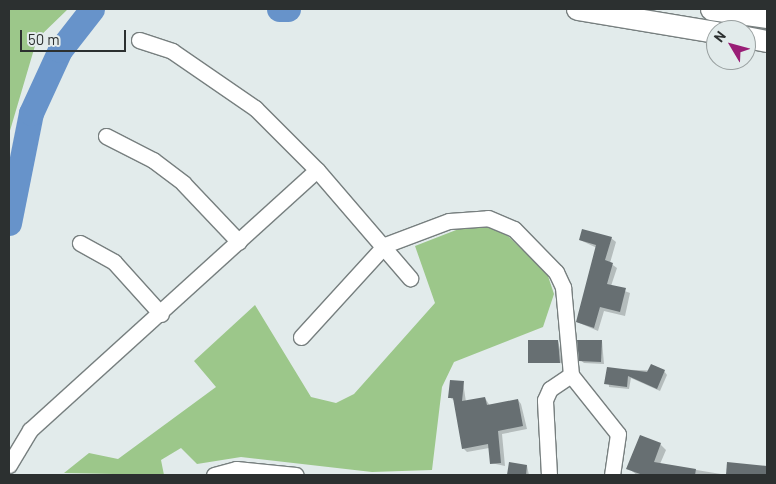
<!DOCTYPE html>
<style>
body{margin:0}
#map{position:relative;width:776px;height:484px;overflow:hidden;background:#e2ebeb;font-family:Barlow,sans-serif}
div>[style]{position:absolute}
.forest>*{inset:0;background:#9cc78a}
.shadow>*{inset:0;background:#0003}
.river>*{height:25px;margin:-12.5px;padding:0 12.5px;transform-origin:12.5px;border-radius:12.5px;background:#6793ca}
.building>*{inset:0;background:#676f72}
.roads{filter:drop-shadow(1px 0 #777f7f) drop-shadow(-1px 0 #777f7f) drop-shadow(0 1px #777f7f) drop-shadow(0 -1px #777f7f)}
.street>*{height:15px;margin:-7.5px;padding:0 7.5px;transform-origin:7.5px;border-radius:7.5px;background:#fff}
.secondary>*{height:21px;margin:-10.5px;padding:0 10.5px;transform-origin:10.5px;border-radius:10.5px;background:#fff}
span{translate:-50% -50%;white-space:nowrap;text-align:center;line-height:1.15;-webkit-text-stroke:5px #e2ebeb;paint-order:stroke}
.frame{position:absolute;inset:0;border:10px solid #2c3030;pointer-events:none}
.north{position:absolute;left:706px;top:20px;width:50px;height:50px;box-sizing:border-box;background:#e2ebeb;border:1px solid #99a0a0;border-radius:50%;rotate:307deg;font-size:14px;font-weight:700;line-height:20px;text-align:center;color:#2c3030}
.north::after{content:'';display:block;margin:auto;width:18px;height:22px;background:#991e76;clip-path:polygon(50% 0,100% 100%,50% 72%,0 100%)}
.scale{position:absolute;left:20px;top:30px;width:106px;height:22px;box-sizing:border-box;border:2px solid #2c3030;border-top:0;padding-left:6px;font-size:15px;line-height:18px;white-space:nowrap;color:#2c3030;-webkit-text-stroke:4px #e2ebeb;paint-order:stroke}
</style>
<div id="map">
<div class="forest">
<div style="clip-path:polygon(9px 9px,68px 9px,37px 39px,9px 134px)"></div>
<div style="clip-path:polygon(469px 225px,491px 226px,508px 236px,547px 273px,554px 294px,543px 327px,454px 362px,442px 387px,432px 470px,372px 472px,241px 457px,197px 464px,181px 448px,161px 460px,164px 475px,64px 473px,89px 453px,118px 459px,216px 387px,194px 361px,255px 305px,311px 397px,336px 403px,354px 394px,435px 303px,415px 246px)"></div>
</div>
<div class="shadow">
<div style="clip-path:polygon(611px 238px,616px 242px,610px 263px,617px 268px,611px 286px,630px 293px,625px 316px,604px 311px,598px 331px,577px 322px,597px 248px,580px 240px)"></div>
<div style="clip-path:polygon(558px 341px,563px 363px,529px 362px)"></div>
<div style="clip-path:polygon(602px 341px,604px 364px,584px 363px,580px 360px)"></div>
<div style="clip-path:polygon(608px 369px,664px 371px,667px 375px,660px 391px,631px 378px,629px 389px,609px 387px)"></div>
<div style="clip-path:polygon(463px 382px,466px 402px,485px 398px,490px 406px,518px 400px,521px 404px,527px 429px,502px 434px,505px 466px,491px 463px,489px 448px,467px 452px,463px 448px,455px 401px,449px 397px)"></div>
<div style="clip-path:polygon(660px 444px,666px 450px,660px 464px,727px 475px,728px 463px,767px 467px,767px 475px,637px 475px,628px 468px)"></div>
<div style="clip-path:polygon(510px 464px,527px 466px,529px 475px,508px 475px)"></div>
</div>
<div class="river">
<div style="left:279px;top:9px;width:9px"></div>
<div style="left:9px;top:223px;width:112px;rotate:-78.7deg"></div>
<div style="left:31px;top:113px;width:69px;rotate:-65.3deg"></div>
<div style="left:60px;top:50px;width:52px;rotate:-52deg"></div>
</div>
<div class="building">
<div style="clip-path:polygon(582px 229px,612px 237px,605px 260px,613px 263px,607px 284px,626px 288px,620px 312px,600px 307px,594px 328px,576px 322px,596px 245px,579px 240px)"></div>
<div style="clip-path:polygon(528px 340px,558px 340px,560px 363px,528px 363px)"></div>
<div style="clip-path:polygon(577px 340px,602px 340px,601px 362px,579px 361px)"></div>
<div style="clip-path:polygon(651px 364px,665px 370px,657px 389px,628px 376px,627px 387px,604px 384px,607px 367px,647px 372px)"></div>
<div style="clip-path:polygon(450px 380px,464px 381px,462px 401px,485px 397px,487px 405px,518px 399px,523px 426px,498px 431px,501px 463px,490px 464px,488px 444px,462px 449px,453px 398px,448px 398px)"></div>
<div style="clip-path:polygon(640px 435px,661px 443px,654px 462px,696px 469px,695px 475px,643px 475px,626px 469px)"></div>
<div style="clip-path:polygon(509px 462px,527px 465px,526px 475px,507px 475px)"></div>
<div style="clip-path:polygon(727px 462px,767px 466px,767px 475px,726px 475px)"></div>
</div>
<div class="roads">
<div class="street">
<div style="left:139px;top:40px;width:35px;rotate:18deg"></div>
<div style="left:172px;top:51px;width:101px;rotate:34.5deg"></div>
<div style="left:255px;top:108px;width:88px;rotate:45deg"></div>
<div style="left:317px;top:170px;width:143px;rotate:49.3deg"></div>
<div style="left:106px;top:136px;width:53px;rotate:27.1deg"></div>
<div style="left:153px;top:160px;width:38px;rotate:37deg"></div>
<div style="left:183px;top:183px;width:81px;rotate:46.5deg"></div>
<div style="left:80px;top:243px;width:39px;rotate:29deg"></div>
<div style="left:114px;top:262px;width:70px;rotate:47.9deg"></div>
<div style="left:301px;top:337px;width:125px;rotate:-47.6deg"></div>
<div style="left:385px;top:245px;width:68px;rotate:-20.6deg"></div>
<div style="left:449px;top:221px;width:39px;rotate:-4deg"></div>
<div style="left:488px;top:218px;width:28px;rotate:23deg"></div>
<div style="left:514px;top:229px;width:60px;rotate:45.7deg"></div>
<div style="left:556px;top:272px;width:17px;rotate:65deg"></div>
<div style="left:563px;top:287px;width:88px;rotate:84.8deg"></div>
<div style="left:571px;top:375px;width:75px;rotate:51.5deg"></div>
<div style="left:618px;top:434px;width:41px;rotate:98.3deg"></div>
<div style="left:9px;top:465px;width:41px;rotate:-59deg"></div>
<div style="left:30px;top:430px;width:387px;rotate:-42.2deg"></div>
<div style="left:214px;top:475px;width:23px;rotate:-15deg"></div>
<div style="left:236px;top:469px;width:60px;rotate:5.7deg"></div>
<div style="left:549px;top:475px;width:75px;rotate:-93.1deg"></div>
<div style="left:545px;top:400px;width:12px;rotate:-66deg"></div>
<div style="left:550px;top:389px;width:25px;rotate:-34deg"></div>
</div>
<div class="secondary">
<div style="left:577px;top:9px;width:141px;rotate:9.4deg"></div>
<div style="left:711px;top:9px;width:57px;rotate:8.1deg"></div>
<div style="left:746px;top:37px;width:21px;rotate:11deg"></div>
</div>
</div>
<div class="frame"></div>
<div class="north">N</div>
<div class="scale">50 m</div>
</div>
